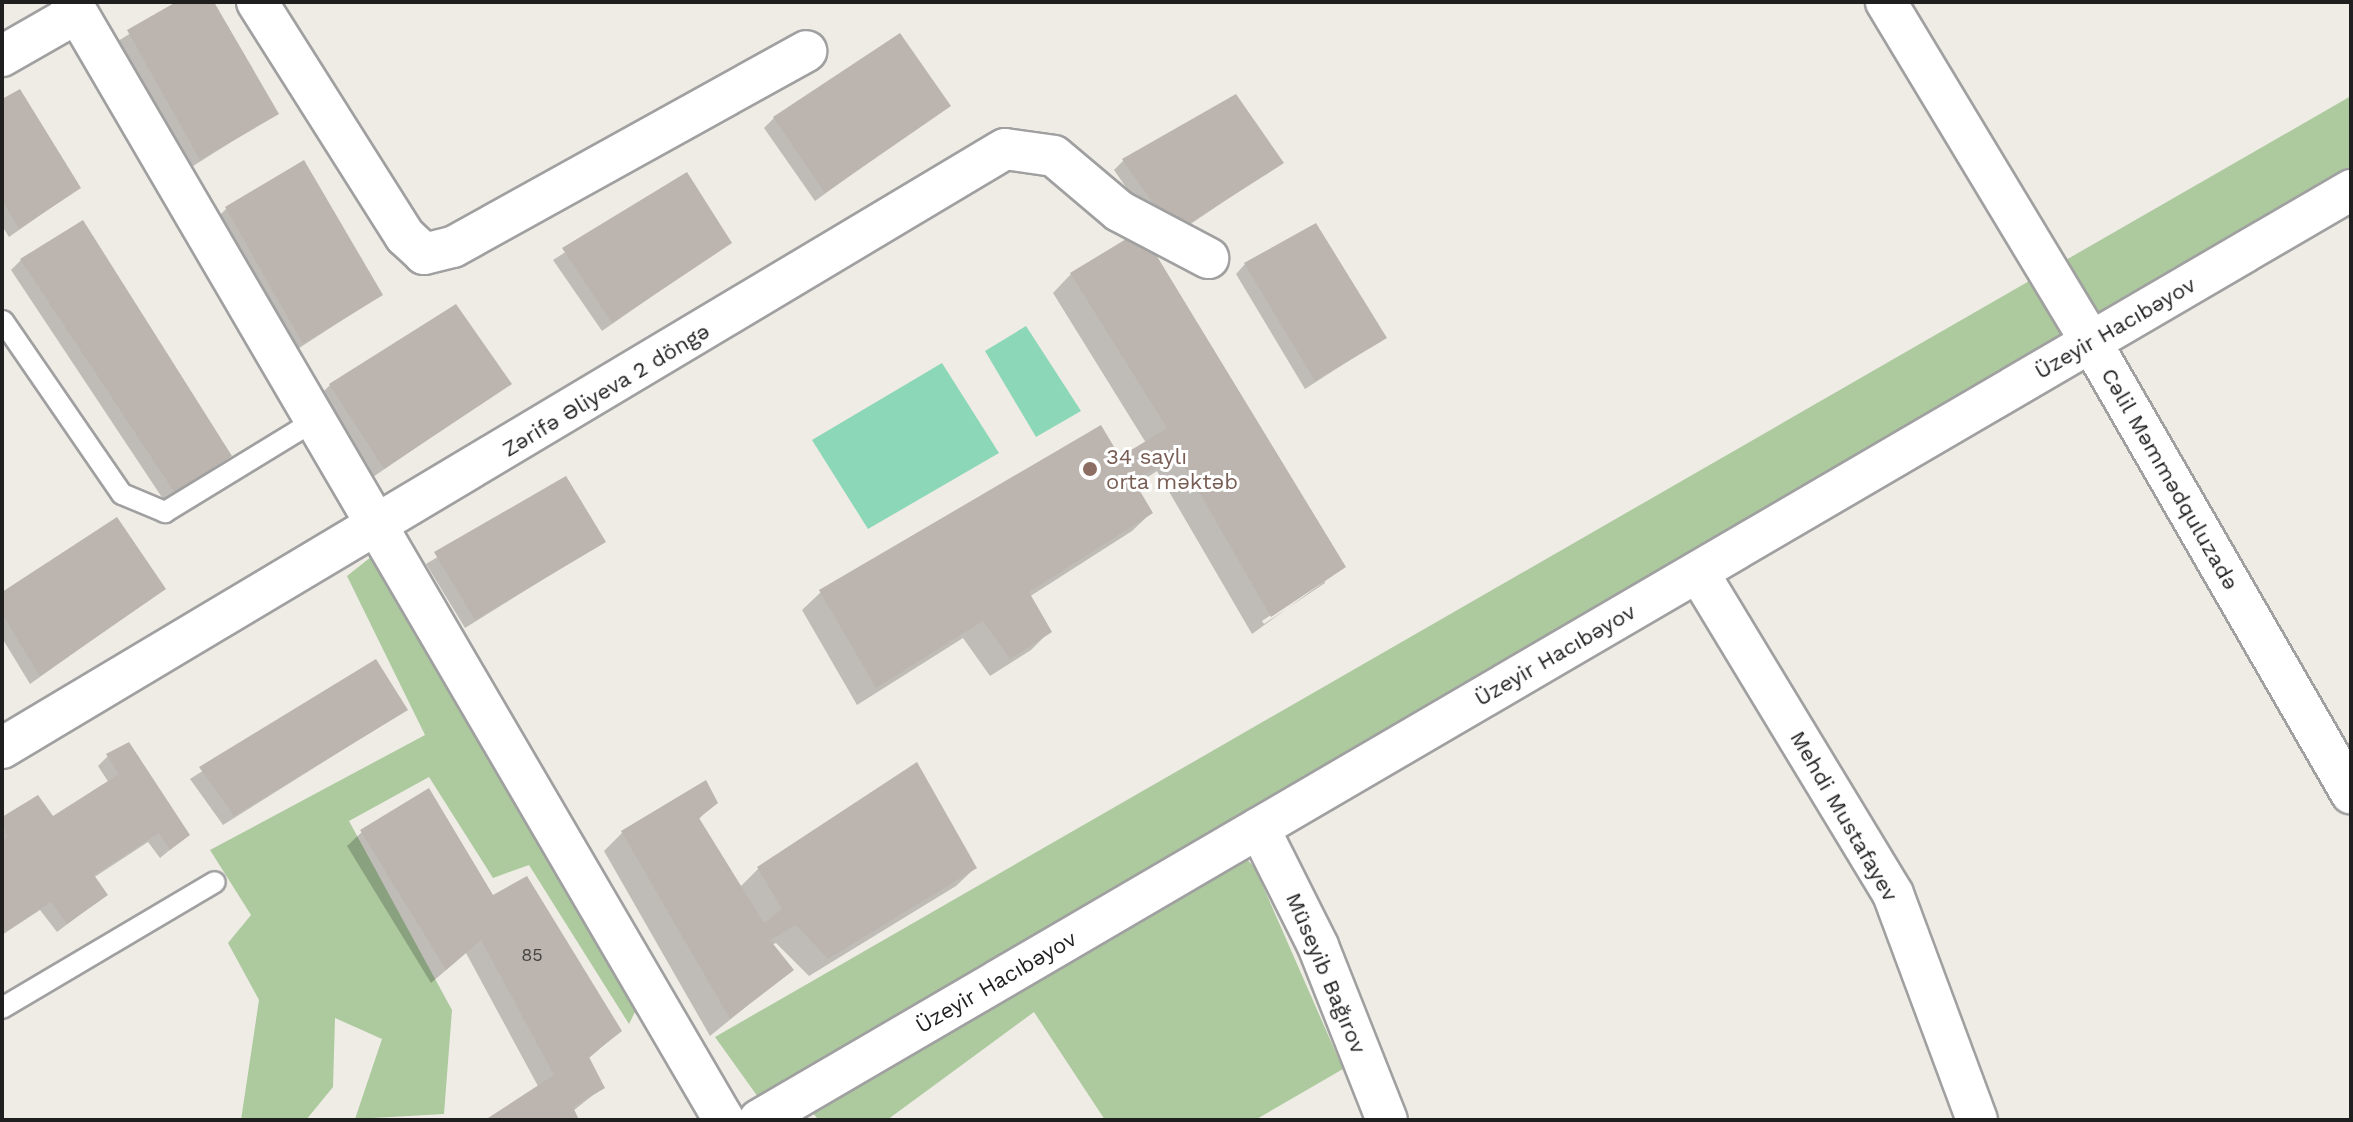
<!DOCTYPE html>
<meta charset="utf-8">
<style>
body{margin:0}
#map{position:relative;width:2353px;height:1122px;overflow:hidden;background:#efece6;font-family:"Work Sans",sans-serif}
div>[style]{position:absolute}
.forest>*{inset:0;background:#acca9e}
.pitch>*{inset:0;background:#8bd7b8}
.shadow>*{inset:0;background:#0003}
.building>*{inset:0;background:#bcb5af}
.roads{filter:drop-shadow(2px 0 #a0a0a0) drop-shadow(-2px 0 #a0a0a0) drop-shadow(0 2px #a0a0a0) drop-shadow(0 -2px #a0a0a0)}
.service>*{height:20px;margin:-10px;padding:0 10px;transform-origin:10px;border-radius:10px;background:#fff}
.minor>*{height:40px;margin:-20px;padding:0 20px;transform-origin:20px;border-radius:20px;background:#fff}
.dots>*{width:22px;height:22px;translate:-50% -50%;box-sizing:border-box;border:4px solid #fff;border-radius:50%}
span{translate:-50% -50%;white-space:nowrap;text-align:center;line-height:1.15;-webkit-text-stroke:6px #fff;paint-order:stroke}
.number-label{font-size:18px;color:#464443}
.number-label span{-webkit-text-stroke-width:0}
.street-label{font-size:22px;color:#1f1f1f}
.education-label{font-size:22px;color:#785e54}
.left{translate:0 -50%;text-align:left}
.frame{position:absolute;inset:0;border:4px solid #1f1f1f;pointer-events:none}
</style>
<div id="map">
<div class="forest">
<div style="clip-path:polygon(2351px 96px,2351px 176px,763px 1104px,715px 1037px)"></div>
<div style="clip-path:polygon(376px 553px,640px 1002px,629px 1024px,529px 865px,493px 878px,429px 777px,349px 821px,452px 1010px,444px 1114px,355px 1119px,382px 1039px,335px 1018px,333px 1087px,306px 1120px,241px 1120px,259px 1000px,228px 943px,251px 915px,210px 850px,425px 735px,347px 576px)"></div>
<div style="clip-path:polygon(1243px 855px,1255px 868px,1343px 1069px,1255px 1120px,1105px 1120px,1034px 1012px,887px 1120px,819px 1120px,807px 1107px)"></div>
</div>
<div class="pitch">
<div style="clip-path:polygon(1026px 326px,1081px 411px,1036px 437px,985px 351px)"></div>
<div style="clip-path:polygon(942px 363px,999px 453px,868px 529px,812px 440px)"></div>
</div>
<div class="shadow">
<div style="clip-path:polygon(181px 2px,212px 2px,277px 113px,190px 168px,118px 41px)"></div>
<div style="clip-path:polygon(2px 101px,79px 188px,9px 237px,2px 226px)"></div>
<div style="clip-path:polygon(948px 105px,815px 201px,764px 128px,774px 118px)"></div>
<div style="clip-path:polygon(1124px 160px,1281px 163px,1164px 242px,1114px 170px)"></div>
<div style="clip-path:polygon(686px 175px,730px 242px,602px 331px,553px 260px)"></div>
<div style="clip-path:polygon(227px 208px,381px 295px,293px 352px,217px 218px)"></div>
<div style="clip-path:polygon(21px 260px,229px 456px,165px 502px,11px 270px)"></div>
<div style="clip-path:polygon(1245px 264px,1384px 338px,1305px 389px,1236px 274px)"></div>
<div style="clip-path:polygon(evenodd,1071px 274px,1344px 567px,1252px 634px,1157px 471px,1134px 486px,1151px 513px,1132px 531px,1029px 597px,1049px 632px,1031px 650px,990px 676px,963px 638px,857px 705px,802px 610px,821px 592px,1146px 443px,1053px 293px,1071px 274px,1325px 578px,1325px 583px,1264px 624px,1262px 621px,1325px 578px)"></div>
<div style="clip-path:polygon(510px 383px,373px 477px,320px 395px,330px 385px)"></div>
<div style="clip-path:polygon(566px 479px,603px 542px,465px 628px,426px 564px)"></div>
<div style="clip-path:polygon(164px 589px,30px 684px,2px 638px,2px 594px)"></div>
<div style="clip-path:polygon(375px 661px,406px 710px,223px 825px,190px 779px)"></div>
<div style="clip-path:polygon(108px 756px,188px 835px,160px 858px,148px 842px,93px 878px,106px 895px,57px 932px,40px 910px,2px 935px,2px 819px,37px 798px,52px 819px,109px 783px,98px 766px)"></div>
<div style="clip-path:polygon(715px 802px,698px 820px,740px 887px,759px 868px,975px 868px,956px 886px,809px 976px,776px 943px,772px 945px,791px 970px,710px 1036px,604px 851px,622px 833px)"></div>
<div style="clip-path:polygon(362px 832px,492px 898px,620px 1031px,588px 1059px,603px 1087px,573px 1111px,577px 1120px,489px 1120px,539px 1088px,466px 953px,431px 983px,347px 846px)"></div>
</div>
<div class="building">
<div style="clip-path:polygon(176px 2px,214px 2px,279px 114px,200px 160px,127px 30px)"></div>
<div style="clip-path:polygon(900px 33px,951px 106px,825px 193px,773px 117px)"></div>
<div style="clip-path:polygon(20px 89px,81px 188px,19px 229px,2px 200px,2px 99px)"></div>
<div style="clip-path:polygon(1236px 94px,1284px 163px,1174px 233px,1122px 159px)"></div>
<div style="clip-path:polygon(304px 160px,383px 295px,303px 344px,225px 207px)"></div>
<div style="clip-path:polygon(687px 172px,732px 243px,612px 323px,562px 248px)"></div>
<div style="clip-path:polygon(83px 220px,232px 456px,175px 493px,20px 259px)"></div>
<div style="clip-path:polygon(1316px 223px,1387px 338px,1315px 381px,1244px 263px)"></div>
<div style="clip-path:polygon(1141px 230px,1346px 567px,1271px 617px,1177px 454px,1134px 481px,1153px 513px,1029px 592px,1052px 632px,1010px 659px,983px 621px,876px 688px,819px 590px,1101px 425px,1120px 457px,1167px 428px,1070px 273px)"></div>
<div style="clip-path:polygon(456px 304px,512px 384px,384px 469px,329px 384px)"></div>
<div style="clip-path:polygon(566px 476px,606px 542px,475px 620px,434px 552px)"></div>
<div style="clip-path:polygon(117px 517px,166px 589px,40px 676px,2px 614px,2px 592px)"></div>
<div style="clip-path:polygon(376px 659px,408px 710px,234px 816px,199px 767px)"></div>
<div style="clip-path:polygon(129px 742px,190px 835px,170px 850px,159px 833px,94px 875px,108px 895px,67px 924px,51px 902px,2px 934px,2px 841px,7px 838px,2px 817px,38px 795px,53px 816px,119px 774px,106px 754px)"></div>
<div style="clip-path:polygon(917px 762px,977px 868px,828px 959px,796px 925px,770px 940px,794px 970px,730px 1019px,621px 831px,706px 780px,718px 803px,699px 818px,764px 923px,782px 909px,757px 867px)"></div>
<div style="clip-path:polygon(429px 788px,493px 895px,527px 876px,622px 1031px,589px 1057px,605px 1088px,573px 1107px,579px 1120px,485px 1120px,554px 1075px,481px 940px,446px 970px,360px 830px)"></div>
</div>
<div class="roads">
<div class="service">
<div style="left:3px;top:321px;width:210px;rotate:55.5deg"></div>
<div style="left:122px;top:494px;width:47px;rotate:22.7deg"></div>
<div style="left:165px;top:512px;width:177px;rotate:-31.4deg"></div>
<div style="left:2px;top:1008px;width:247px;rotate:-30.6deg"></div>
</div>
<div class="minor">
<div style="left:71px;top:2px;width:1295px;rotate:59.71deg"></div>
<div style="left:257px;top:2px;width:277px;rotate:57.7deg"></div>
<div style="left:405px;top:236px;width:26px;rotate:43deg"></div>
<div style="left:424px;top:254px;width:30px;rotate:-14deg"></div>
<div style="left:453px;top:247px;width:404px;rotate:-29deg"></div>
<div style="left:1886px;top:2px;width:397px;rotate:58.9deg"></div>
<div style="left:2091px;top:342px;width:521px;rotate:60.04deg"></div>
<div style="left:2px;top:56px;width:86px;rotate:-29.8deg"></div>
<div style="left:1698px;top:572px;width:376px;rotate:58.8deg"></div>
<div style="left:1893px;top:894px;width:241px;rotate:69.6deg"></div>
<div style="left:2px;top:748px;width:1168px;rotate:-30.85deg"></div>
<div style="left:1005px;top:149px;width:49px;rotate:8.1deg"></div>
<div style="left:1054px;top:156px;width:85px;rotate:40.2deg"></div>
<div style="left:1119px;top:211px;width:101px;rotate:27.8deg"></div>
<div style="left:1259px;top:828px;width:132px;rotate:63.4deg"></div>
<div style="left:1318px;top:946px;width:187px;rotate:68.4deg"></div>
<div style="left:759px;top:1120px;width:1844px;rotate:-30.29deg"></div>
</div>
</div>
<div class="dots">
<div style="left:1090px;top:469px;background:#8d6e63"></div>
</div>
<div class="number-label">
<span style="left:532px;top:955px">85</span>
</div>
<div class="street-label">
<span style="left:2115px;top:328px;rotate:-30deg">Üzeyir Hacıbəyov</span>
<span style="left:606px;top:390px;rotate:-31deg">Zərifə Əliyeva 2 döngə</span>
<span style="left:2170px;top:479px;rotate:60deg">Cəlil Məmmədquluzadə</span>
<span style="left:1555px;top:655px;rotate:-30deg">Üzeyir Hacıbəyov</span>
<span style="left:1844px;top:816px;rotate:60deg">Mehdi Mustafayev</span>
<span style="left:1326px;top:973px;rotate:67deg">Müseyib Bağırov</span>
<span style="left:996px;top:982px;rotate:-30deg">Üzeyir Hacıbəyov</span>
</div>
<div class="education-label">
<span class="left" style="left:1106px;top:469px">34 saylı<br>orta məktəb</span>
</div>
<div class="frame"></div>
</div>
